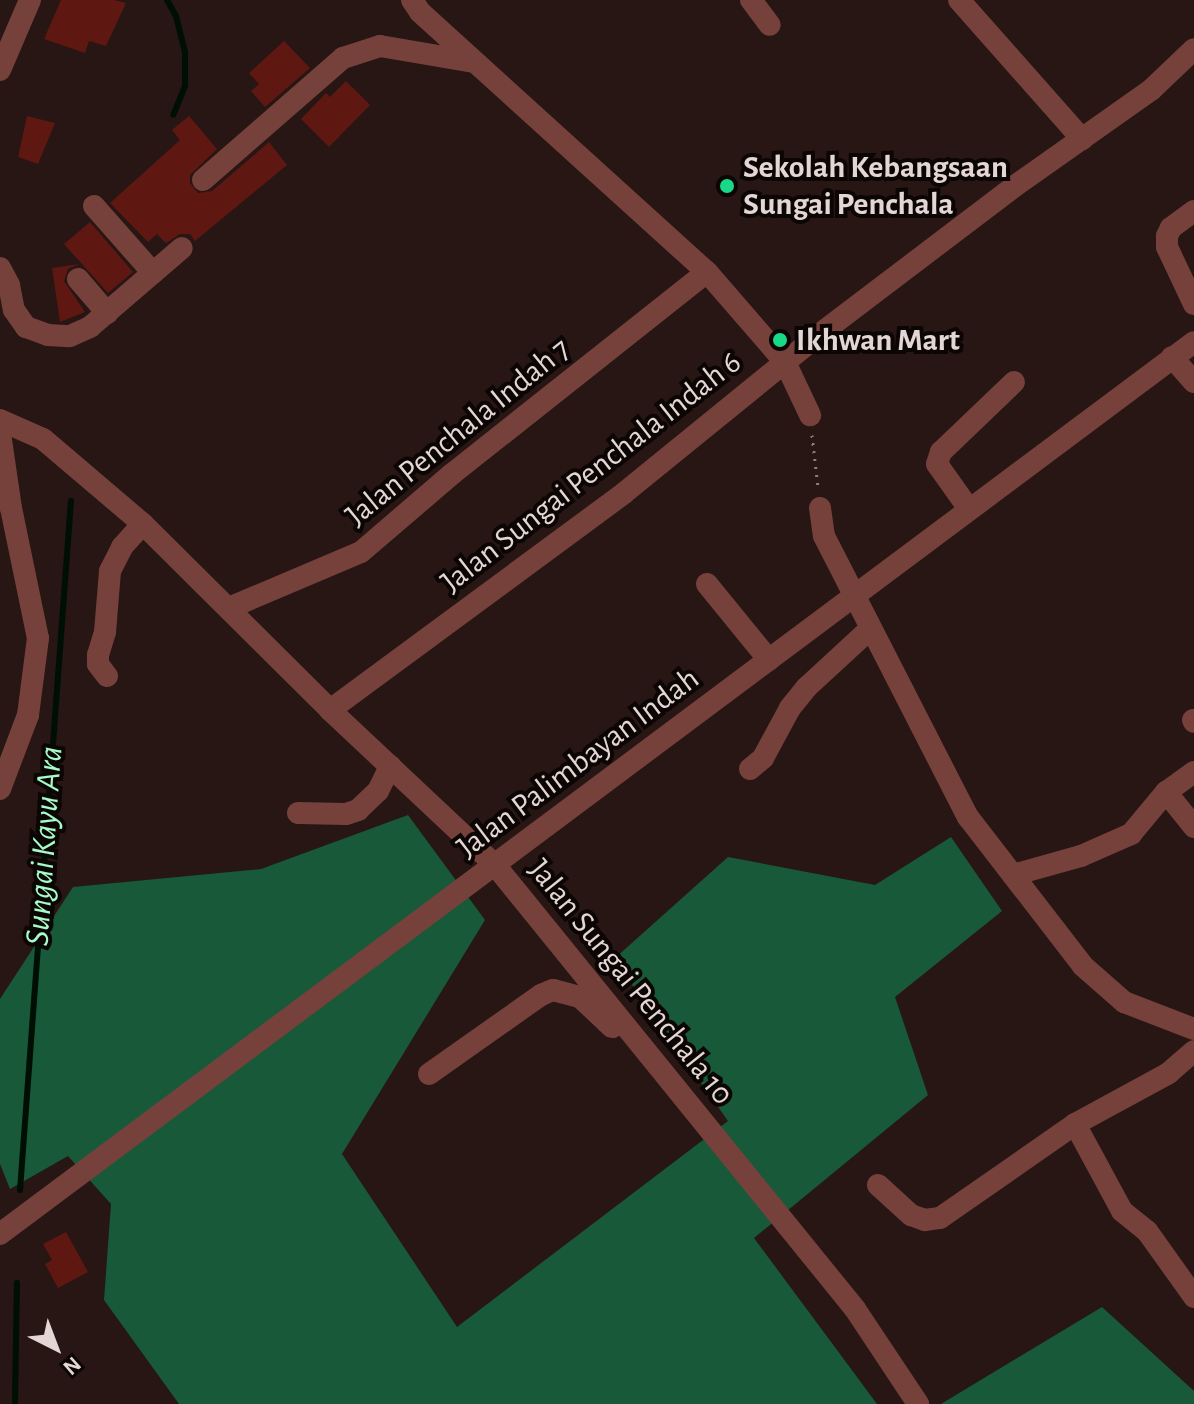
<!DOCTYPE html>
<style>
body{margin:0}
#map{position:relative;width:1194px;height:1404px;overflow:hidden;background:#271613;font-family:"Alegreya Sans",sans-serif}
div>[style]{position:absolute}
.forest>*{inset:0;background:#185939}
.stream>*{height:6px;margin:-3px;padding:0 3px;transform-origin:3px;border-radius:3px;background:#000f04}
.building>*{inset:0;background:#5f1712}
.path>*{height:3px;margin-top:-1.5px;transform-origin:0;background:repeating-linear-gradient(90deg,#8d7e7c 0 2px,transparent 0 8px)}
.minor>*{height:22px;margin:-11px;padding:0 11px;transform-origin:11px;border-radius:11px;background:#76413b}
.dots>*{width:22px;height:22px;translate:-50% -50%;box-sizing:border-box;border:4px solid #0b0504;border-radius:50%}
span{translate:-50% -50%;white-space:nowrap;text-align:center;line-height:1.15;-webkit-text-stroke:8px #0b0504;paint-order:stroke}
.poi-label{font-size:32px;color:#e3d6d4;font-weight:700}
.left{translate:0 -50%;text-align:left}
.street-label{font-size:32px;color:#e3d6d4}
.water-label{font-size:34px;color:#a6fbc9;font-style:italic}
.north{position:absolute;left:16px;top:1308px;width:80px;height:80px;-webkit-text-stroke:6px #0b0504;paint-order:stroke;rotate:138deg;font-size:22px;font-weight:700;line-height:32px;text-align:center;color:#e3d6d4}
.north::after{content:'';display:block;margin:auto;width:28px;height:36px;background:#e3d6d4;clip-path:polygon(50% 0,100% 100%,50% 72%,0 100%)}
</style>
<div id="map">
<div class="forest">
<div style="clip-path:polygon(408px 815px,485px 920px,342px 1154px,457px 1327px,728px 1121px,614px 959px,728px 857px,875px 885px,951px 837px,1002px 911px,895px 997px,928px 1095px,754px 1238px,877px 1404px,179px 1404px,104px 1300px,111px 1204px,68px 1156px,10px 1189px,0 1164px,0 999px,73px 887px,261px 869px)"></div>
<div style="clip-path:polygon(1102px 1307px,1194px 1391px,1194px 1404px,941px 1404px)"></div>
</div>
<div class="stream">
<div style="left:167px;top:0;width:18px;rotate:61deg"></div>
<div style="left:176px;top:16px;width:37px;rotate:76deg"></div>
<div style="left:185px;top:52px;width:34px;rotate:90deg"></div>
<div style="left:185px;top:86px;width:31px;rotate:112deg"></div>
<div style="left:20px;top:1190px;width:691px;rotate:-85.77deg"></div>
<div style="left:15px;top:1404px;width:121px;rotate:-89.1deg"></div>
</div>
<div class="building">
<div style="clip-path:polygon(61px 0,114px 0,126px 3px,106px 46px,89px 41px,85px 53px,44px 39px)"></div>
<div style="clip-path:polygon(284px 41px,310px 68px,265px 107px,251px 91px,259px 84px,249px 73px)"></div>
<div style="clip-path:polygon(346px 81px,370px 105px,329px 147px,301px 119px,326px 93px,330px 97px)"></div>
<div style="clip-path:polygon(27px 116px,55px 123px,38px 164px,18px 157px)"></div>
<div style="clip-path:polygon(189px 116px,217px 149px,190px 175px,190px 183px,198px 193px,212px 191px,269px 142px,287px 165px,195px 241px,190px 234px,180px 234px,166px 243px,157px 234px,148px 242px,110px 203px,180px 140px,172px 130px)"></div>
<div style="clip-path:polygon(90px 222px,133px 272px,108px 293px,64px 244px)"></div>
<div style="clip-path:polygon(79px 264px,68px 269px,64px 281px,85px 312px,60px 322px,52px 268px)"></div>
<div style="clip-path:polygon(66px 1232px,88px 1272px,58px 1288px,45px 1264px,52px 1260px,43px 1244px)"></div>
</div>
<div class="path">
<div style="left:812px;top:435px;width:52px;rotate:83.4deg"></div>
</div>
<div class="minor">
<div style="left:412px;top:0;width:14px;rotate:56deg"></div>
<div style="left:420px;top:12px;width:387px;rotate:42.2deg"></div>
<div style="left:707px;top:272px;width:119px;rotate:49.1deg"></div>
<div style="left:785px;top:362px;width:59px;rotate:64.7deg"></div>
<div style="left:751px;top:0;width:31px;rotate:53deg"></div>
<div style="left:959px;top:0;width:186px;rotate:48.5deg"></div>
<div style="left:0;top:70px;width:76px;rotate:-66.8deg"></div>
<div style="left:203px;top:180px;width:186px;rotate:-41.1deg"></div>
<div style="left:343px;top:58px;width:39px;rotate:-18deg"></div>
<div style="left:380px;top:46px;width:95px;rotate:9.7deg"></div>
<div style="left:94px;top:206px;width:89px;rotate:48.6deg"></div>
<div style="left:1194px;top:211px;width:29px;rotate:144deg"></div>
<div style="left:1171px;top:228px;width:9px;rotate:117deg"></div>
<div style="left:1167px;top:236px;width:11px;rotate:90deg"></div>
<div style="left:1167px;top:247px;width:63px;rotate:64.7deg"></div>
<div style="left:0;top:268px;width:19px;rotate:62deg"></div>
<div style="left:9px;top:285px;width:25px;rotate:79deg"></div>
<div style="left:14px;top:310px;width:21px;rotate:55deg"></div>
<div style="left:26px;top:327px;width:23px;rotate:20deg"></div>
<div style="left:48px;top:335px;width:22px;rotate:3deg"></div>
<div style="left:70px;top:336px;width:22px;rotate:-24deg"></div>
<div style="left:90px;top:327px;width:121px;rotate:-40.7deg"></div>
<div style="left:78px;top:279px;width:45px;rotate:49.5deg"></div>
<div style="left:1172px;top:357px;width:33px;rotate:49deg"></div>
<div style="left:0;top:420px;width:47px;rotate:23.8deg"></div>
<div style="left:43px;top:439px;width:131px;rotate:40.4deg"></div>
<div style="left:143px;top:524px;width:264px;rotate:44.8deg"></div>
<div style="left:330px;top:710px;width:226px;rotate:43.2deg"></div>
<div style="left:495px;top:865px;width:572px;rotate:50.96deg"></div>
<div style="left:855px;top:1309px;width:114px;rotate:56.4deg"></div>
<div style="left:0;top:433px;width:76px;rotate:81.7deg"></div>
<div style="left:11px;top:508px;width:133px;rotate:78.3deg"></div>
<div style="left:38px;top:638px;width:78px;rotate:97.4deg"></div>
<div style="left:28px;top:715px;width:79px;rotate:110.7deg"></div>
<div style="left:820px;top:508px;width:28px;rotate:82deg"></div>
<div style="left:824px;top:536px;width:316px;rotate:62.9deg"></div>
<div style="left:968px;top:817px;width:188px;rotate:52.3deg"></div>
<div style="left:1083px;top:966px;width:55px;rotate:41.3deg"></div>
<div style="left:1124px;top:1002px;width:75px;rotate:21.1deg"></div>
<div style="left:969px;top:509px;width:55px;rotate:-125.4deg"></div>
<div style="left:937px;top:464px;width:13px;rotate:-72deg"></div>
<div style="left:941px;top:452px;width:101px;rotate:-43.8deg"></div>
<div style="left:707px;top:584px;width:98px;rotate:50.8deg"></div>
<div style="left:229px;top:608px;width:143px;rotate:-23deg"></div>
<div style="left:361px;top:552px;width:120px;rotate:-40.6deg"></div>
<div style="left:452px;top:474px;width:325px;rotate:-38.4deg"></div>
<div style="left:107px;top:676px;width:15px;rotate:-127deg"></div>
<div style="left:98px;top:664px;width:9px;rotate:-90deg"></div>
<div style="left:98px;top:655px;width:24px;rotate:-73deg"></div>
<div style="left:105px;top:632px;width:61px;rotate:-85.3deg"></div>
<div style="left:110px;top:571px;width:27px;rotate:-63deg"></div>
<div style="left:122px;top:547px;width:31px;rotate:-48deg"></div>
<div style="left:330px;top:710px;width:365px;rotate:-36.4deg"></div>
<div style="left:624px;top:493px;width:242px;rotate:-39.1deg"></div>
<div style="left:812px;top:340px;width:251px;rotate:-37.2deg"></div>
<div style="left:1012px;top:188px;width:170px;rotate:-35.2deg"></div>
<div style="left:1151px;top:90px;width:59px;rotate:-43.6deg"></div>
<div style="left:1193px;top:720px;width:2px;rotate:63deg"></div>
<div style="left:750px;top:769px;width:17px;rotate:-40deg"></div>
<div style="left:763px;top:758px;width:57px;rotate:-61.6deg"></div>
<div style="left:790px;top:708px;width:26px;rotate:-51deg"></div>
<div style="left:806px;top:688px;width:88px;rotate:-42.7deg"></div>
<div style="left:1194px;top:772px;width:34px;rotate:144deg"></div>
<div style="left:1166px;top:792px;width:45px;rotate:51.3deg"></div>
<div style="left:298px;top:813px;width:48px;rotate:1.2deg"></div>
<div style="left:346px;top:814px;width:13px;rotate:-18deg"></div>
<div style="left:358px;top:810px;width:28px;rotate:-44deg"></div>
<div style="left:378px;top:791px;width:28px;rotate:-64deg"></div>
<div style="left:1013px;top:875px;width:71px;rotate:-15.6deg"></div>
<div style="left:1081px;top:856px;width:55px;rotate:-23.7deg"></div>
<div style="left:1131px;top:834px;width:55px;rotate:-50.2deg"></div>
<div style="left:1194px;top:1051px;width:33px;rotate:139deg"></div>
<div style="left:1169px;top:1073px;width:107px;rotate:151.5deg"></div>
<div style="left:1075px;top:1124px;width:99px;rotate:61.6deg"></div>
<div style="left:1122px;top:1211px;width:32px;rotate:39deg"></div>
<div style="left:1147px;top:1231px;width:81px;rotate:54.5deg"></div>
<div style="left:429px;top:1074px;width:137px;rotate:-35.2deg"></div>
<div style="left:541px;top:995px;width:13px;rotate:-23deg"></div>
<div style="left:553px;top:990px;width:28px;rotate:15deg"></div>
<div style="left:580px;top:997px;width:44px;rotate:43.2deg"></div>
<div style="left:878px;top:1185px;width:45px;rotate:42.3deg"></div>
<div style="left:911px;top:1215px;width:15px;rotate:20deg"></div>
<div style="left:925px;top:1220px;width:15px;rotate:-8deg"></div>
<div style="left:940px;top:1218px;width:165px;rotate:-34.8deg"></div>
<div style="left:0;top:1234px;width:1490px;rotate:-36.76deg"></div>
</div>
<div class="dots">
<div style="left:727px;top:186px;background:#19d989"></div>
<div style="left:780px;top:340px;background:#19d989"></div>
</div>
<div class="poi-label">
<span class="left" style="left:743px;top:186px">Sekolah Kebangsaan<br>Sungai Penchala</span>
<span class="left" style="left:796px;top:340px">Ikhwan Mart</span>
</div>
<div class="street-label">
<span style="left:458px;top:432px;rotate:-39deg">Jalan Penchala Indah 7</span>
<span style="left:591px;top:472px;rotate:-38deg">Jalan Sungai Penchala Indah 6</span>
<span style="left:578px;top:763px;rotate:-37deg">Jalan Palimbayan Indah</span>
<span style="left:631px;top:982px;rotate:51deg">Jalan Sungai Penchala 10</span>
</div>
<div class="water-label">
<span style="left:45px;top:846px;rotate:-86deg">Sungai Kayu Ara</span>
</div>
<div class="north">N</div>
</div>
